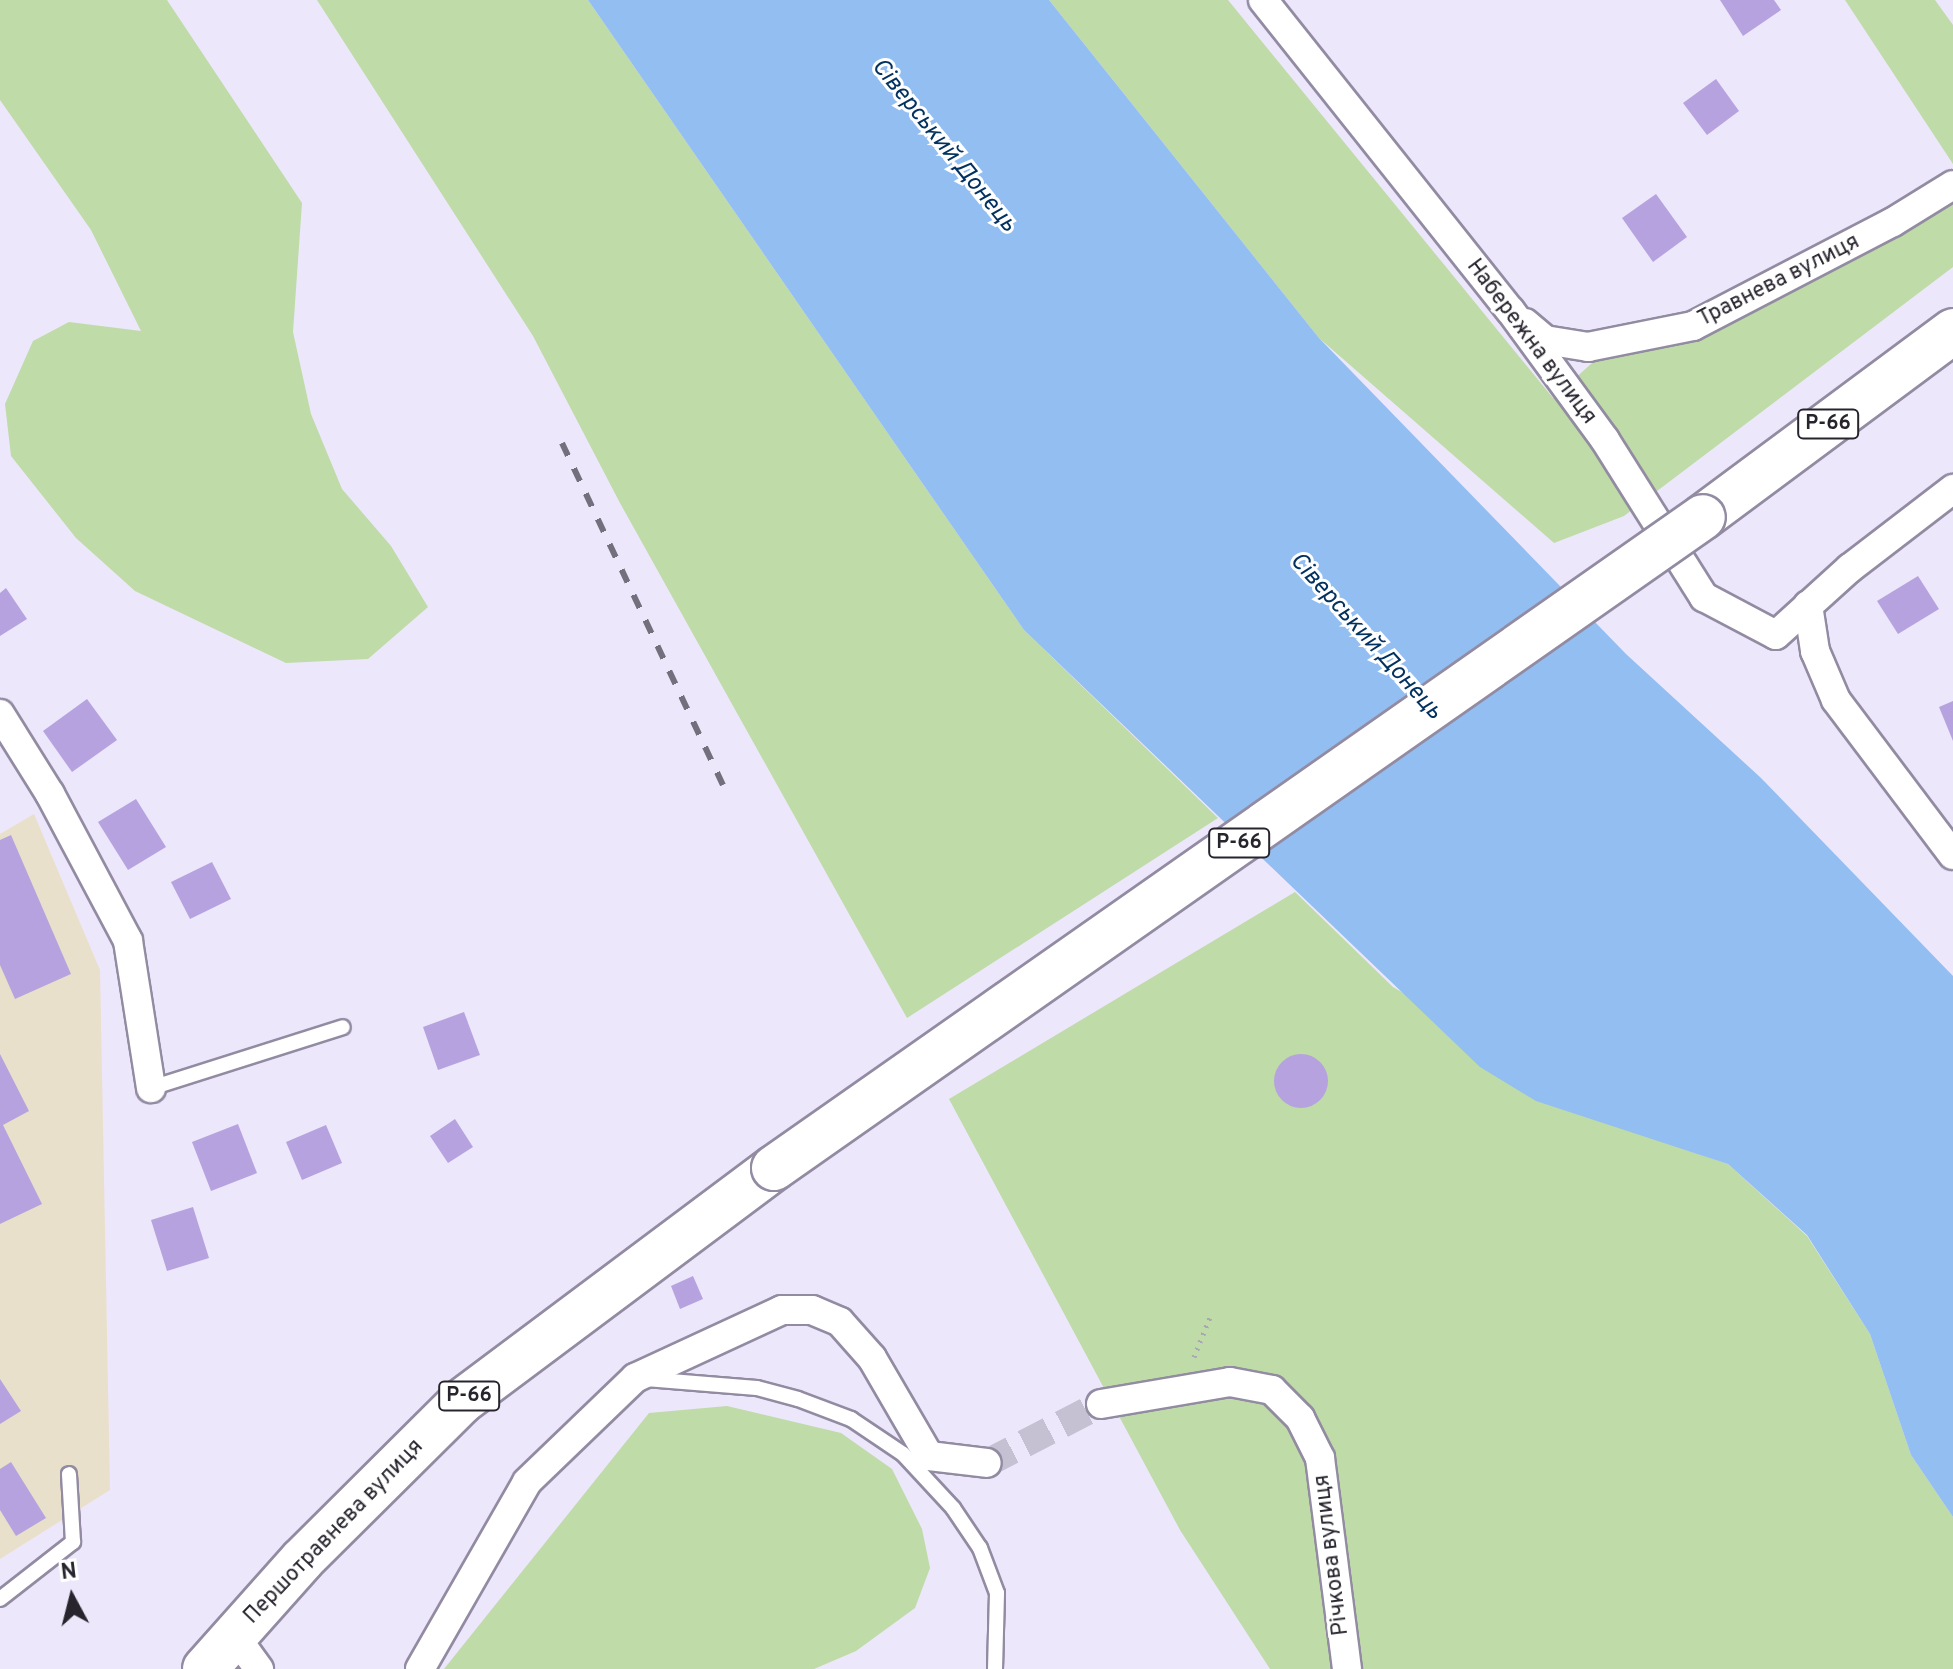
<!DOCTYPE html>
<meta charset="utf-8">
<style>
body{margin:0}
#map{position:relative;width:1953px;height:1669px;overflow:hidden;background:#ede7fb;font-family:Overpass,sans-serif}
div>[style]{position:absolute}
.industrial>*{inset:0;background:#e9e0cb}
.green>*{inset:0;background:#bedba8}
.water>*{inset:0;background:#92bef2}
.building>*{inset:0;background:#b6a2df}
.round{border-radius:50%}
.street-tunnel>*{height:28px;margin-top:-14px;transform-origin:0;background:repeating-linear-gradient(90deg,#c5c0d2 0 28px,transparent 0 42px)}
.path>*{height:5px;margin-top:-2.5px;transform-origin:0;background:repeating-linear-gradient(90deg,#aba6b6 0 2px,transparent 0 8px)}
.roads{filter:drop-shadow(2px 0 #928ba2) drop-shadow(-2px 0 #928ba2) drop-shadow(0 2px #928ba2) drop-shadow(0 -2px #928ba2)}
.lane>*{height:14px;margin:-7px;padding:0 7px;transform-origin:7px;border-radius:7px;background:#fff}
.street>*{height:28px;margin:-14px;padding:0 14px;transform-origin:14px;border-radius:14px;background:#fff}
.primary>*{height:44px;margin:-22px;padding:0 22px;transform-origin:22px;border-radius:22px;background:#fff}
.rail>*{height:6px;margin-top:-3px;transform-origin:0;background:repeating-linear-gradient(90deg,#746f7d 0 14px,transparent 0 28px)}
.bridges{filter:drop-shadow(2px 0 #928ba2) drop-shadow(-2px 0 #928ba2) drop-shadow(0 2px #928ba2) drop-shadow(0 -2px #928ba2)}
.primary-bridge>*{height:44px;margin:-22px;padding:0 22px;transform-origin:22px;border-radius:22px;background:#fff}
span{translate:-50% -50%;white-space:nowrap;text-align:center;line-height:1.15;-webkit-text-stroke:6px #fff;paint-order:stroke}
.shield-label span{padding:2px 6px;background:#fff;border:2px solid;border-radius:6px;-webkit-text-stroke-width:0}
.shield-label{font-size:20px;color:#27242d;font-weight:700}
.street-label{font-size:22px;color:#27242d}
.water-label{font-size:24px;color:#033260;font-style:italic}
.north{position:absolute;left:32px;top:1557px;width:80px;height:80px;-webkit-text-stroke:6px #fff;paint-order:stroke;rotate:353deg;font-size:22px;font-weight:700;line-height:32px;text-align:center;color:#27242d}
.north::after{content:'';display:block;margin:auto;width:28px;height:36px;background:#27242d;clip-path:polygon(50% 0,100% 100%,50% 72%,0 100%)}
</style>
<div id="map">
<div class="industrial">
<div style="clip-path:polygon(34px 814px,100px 970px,110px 1490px,0 1559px,0 834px)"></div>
</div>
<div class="green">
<div style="clip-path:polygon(0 0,167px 0,302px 203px,293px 332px,311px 414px,342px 489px,391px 546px,428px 607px,368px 659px,286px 663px,135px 591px,76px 538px,11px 456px,5px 404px,33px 341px,69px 322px,141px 331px,91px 230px,0 100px)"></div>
<div style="clip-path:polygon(317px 0,588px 0,1024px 630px,1218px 818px,907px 1018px,620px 503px,533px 336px)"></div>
<div style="clip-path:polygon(1049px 0,1228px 0,1553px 398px,1601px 355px,1724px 322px,1953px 170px,1953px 267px,1624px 516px,1554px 543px,1319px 338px)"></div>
<div style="clip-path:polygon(1845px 0,1935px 0,1953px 25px,1953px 164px)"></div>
<div style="clip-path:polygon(1295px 892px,1393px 987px,1656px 1139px,1728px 1164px,1807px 1236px,1870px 1334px,1911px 1455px,1953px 1517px,1953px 1669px,1270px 1669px,1180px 1530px,949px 1099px)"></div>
<div style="clip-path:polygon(727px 1406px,841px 1433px,892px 1469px,922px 1529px,930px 1568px,915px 1608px,856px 1651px,814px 1669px,444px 1669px,649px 1413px)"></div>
</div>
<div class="water">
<div style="clip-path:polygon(588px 0,1049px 0,1319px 338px,1626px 654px,1761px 778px,1953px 976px,1953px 1517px,1911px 1455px,1870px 1334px,1807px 1235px,1728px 1164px,1536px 1101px,1480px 1067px,1024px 630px)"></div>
</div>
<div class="building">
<div style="clip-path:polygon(1720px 0,1774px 0,1781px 10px,1743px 36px)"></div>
<div style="clip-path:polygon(1716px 79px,1739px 111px,1707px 135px,1683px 103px)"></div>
<div style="clip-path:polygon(1656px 194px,1687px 237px,1653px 262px,1622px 218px)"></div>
<div style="clip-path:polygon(1918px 576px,1939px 609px,1898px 634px,1877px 601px)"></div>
<div style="clip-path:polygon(6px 588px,27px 619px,0 636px,0 593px)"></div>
<div style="clip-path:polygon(87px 699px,117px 740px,72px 772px,43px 731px)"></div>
<div style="clip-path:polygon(1953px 701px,1953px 741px,1939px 707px)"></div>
<div style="clip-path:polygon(136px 799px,166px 847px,128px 870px,98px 822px)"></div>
<div style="clip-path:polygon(11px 835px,71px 974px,15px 999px,0 965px,0 840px)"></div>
<div style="clip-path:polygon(212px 862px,231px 899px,190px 919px,171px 882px)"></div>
<div style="clip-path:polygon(464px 1012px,480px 1055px,438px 1070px,423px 1027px)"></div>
<div style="clip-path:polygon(0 1054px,29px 1111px,3px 1125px,42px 1204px,0 1224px)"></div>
<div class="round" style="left:1274px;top:1054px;width:54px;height:54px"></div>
<div style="clip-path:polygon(455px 1119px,473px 1147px,448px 1163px,430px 1136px)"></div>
<div style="clip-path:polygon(238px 1124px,257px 1173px,211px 1191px,192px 1142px)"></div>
<div style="clip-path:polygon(326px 1125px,342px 1163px,302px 1180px,286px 1142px)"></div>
<div style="clip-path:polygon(193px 1207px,209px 1258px,167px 1271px,151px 1220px)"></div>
<div style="clip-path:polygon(693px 1276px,703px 1299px,680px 1309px,671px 1286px)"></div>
<div style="clip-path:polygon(0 1379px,21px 1411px,0 1424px)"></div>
<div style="clip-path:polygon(11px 1462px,46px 1518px,16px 1536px,0 1510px,0 1469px)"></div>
</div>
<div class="street-tunnel">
<div style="left:987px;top:1463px;width:128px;rotate:-27.4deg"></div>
</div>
<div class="path">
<div style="left:1194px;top:1357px;width:43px;rotate:-68.2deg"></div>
</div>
<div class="roads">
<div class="lane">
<div style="left:151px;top:1088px;width:201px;rotate:-17.6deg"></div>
<div style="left:646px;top:1379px;width:111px;rotate:4.6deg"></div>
<div style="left:757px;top:1388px;width:42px;rotate:15deg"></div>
<div style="left:798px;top:1399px;width:57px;rotate:20.7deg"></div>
<div style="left:851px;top:1419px;width:63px;rotate:33.9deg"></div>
<div style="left:903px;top:1454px;width:74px;rotate:47.2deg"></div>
<div style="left:953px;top:1508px;width:48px;rotate:56deg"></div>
<div style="left:980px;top:1548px;width:48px;rotate:69.3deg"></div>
<div style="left:997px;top:1593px;width:76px;rotate:91.5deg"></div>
<div style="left:0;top:1599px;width:93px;rotate:-38deg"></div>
<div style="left:73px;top:1542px;width:68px;rotate:-93.4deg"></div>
</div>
<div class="street">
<div style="left:1263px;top:0;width:396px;rotate:51.5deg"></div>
<div style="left:1510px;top:310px;width:161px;rotate:53.8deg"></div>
<div style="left:1605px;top:440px;width:186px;rotate:57.8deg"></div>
<div style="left:1704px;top:597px;width:81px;rotate:27.8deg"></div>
<div style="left:1776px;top:635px;width:100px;rotate:-42.2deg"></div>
<div style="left:1850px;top:568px;width:130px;rotate:-37.5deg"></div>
<div style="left:1525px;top:323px;width:26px;rotate:40deg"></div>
<div style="left:1545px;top:340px;width:44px;rotate:9.2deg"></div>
<div style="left:1588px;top:347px;width:107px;rotate:-11.3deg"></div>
<div style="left:1693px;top:326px;width:225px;rotate:-27.5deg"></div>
<div style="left:1893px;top:222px;width:70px;rotate:-31.7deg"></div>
<div style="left:1808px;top:605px;width:47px;rotate:81.3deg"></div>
<div style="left:1815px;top:651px;width:53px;rotate:66.8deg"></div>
<div style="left:1836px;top:700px;width:194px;rotate:53deg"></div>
<div style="left:0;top:714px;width:94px;rotate:58deg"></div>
<div style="left:50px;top:794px;width:166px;rotate:62deg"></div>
<div style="left:128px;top:941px;width:149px;rotate:81.1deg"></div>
<div style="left:1101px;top:1404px;width:131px;rotate:-9.7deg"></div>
<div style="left:1230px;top:1382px;width:43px;rotate:10.8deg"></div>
<div style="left:1272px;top:1390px;width:40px;rotate:45deg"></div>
<div style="left:1300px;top:1418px;width:45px;rotate:63.4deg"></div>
<div style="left:1320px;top:1458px;width:213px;rotate:82.7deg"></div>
<div style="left:235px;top:1636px;width:41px;rotate:54deg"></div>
<div style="left:420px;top:1669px;width:215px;rotate:-60.2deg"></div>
<div style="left:527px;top:1482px;width:150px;rotate:-43.9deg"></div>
<div style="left:635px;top:1378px;width:162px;rotate:-24.8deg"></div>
<div style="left:782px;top:1310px;width:30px"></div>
<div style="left:812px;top:1310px;width:30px;rotate:23deg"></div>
<div style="left:840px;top:1322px;width:48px;rotate:48.4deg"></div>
<div style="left:872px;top:1358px;width:113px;rotate:59.8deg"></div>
<div style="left:929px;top:1456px;width:58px;rotate:6.9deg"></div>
</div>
<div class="primary">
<div style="left:1703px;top:517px;width:312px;rotate:-36.6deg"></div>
<div style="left:205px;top:1669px;width:146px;rotate:-48.3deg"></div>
<div style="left:302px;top:1560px;width:224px;rotate:-44.8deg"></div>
<div style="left:461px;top:1402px;width:391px;rotate:-36.8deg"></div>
</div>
</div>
<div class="rail">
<div style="left:562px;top:443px;width:378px;rotate:64.8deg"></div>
</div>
<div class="bridges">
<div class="primary-bridge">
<div style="left:774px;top:1168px;width:1134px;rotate:-35.02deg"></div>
</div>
</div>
<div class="shield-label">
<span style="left:1828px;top:424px">Р-66</span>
<span style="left:1239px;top:843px">Р-66</span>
<span style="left:469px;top:1396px">Р-66</span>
</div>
<div class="street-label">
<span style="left:1779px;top:281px;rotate:-27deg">Травнева вулиця</span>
<span style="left:1531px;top:342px;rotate:53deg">Набережна вулиця</span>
<span style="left:334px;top:1532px;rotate:-46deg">Першотравнева вулиця</span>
<span style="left:1332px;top:1555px;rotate:-97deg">Річкова вулиця</span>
</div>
<div class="water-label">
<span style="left:943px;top:146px;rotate:51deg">Сіверський Донець</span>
<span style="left:1365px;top:637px;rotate:48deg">Сіверський Донець</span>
</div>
<div class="north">N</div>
</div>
